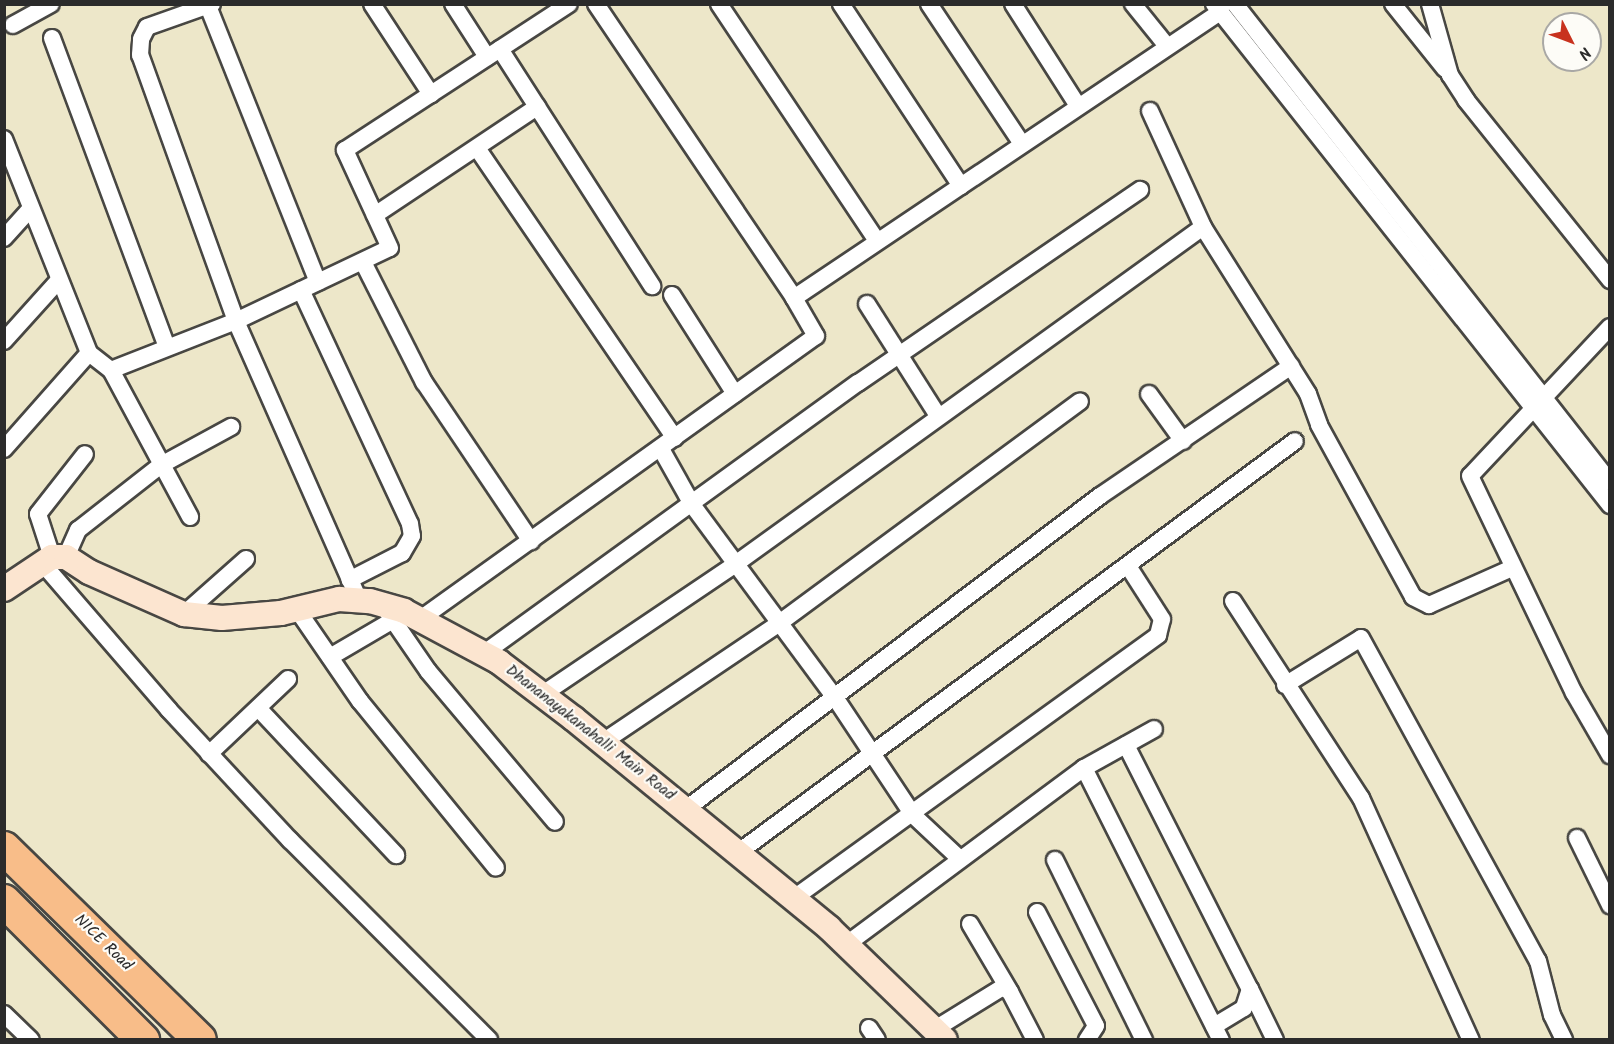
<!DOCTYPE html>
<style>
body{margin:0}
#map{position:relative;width:1614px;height:1044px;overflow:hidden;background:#ede7c9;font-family:Kalam,sans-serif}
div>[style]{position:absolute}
.roads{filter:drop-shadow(2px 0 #484743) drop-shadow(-2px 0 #484743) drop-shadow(0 2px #484743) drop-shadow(0 -2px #484743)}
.street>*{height:16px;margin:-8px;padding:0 8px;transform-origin:8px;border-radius:8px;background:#fff}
.secondary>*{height:24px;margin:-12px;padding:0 12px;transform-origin:12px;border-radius:12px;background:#fce5d0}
.highway>*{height:32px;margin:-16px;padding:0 16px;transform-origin:16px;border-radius:16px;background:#f8bd89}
span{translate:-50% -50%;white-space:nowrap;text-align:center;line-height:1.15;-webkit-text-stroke:4.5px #fdfcf7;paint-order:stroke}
.street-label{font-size:16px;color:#2b2b2b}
.frame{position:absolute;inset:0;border:6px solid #2b2b2b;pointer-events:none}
.north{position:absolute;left:1542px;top:12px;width:60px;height:60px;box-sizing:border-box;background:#fdfcf7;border:2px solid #a9a8a5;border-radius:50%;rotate:132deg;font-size:16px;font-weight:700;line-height:24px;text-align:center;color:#2b2b2b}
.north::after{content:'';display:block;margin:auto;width:21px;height:27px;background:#c8321e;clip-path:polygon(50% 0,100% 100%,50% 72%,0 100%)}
</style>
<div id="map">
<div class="roads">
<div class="street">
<div style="left:372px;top:4px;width:108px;rotate:56.8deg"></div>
<div style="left:453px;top:4px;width:63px;rotate:57.3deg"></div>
<div style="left:596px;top:4px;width:354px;rotate:56deg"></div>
<div style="left:719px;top:4px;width:285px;rotate:56.3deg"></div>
<div style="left:841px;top:4px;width:218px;rotate:56.6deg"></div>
<div style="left:929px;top:4px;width:168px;rotate:56.4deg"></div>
<div style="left:1013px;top:4px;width:121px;rotate:57.5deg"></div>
<div style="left:1133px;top:4px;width:54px;rotate:51deg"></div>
<div style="left:1214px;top:4px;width:639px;rotate:51.68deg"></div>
<div style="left:1235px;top:4px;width:608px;rotate:51.89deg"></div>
<div style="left:1393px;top:4px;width:83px;rotate:51.3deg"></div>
<div style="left:1430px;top:4px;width:74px;rotate:74.3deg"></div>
<div style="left:1450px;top:75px;width:30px;rotate:57deg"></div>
<div style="left:1466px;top:100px;width:231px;rotate:51.3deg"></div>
<div style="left:208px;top:6px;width:297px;rotate:68.3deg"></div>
<div style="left:13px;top:25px;width:43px;rotate:-28.9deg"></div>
<div style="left:52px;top:38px;width:330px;rotate:69.6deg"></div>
<div style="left:500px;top:49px;width:282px;rotate:57.3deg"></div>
<div style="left:1150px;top:111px;width:128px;rotate:65.4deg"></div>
<div style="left:1203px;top:227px;width:197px;rotate:57.8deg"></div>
<div style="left:1308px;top:394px;width:33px;rotate:70deg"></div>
<div style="left:1319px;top:425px;width:196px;rotate:61.3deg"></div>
<div style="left:1413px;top:597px;width:18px;rotate:27deg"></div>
<div style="left:1429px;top:605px;width:91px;rotate:-24deg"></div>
<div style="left:4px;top:139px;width:230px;rotate:68.3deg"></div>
<div style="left:477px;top:148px;width:351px;rotate:55.7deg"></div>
<div style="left:375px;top:215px;width:195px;rotate:-33.7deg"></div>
<div style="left:4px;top:238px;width:40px;rotate:-48deg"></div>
<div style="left:363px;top:262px;width:135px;rotate:63.1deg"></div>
<div style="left:424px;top:382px;width:192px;rotate:56.1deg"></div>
<div style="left:301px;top:290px;width:258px;rotate:65deg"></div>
<div style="left:410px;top:524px;width:12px;rotate:81deg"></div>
<div style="left:412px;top:536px;width:20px;rotate:120deg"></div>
<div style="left:402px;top:553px;width:59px;rotate:153deg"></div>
<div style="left:672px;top:295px;width:117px;rotate:57.5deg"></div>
<div style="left:867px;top:304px;width:133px;rotate:57.6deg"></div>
<div style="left:1610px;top:327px;width:204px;rotate:133.2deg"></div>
<div style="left:1470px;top:476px;width:241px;rotate:64.4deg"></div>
<div style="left:1574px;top:693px;width:72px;rotate:59.9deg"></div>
<div style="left:4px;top:341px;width:81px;rotate:-48deg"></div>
<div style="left:111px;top:370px;width:167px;rotate:61.7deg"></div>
<div style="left:1149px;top:394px;width:58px;rotate:54.1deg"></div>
<div style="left:4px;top:449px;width:128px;rotate:-48.5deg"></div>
<div style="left:89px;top:353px;width:28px;rotate:38deg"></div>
<div style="left:111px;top:370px;width:134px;rotate:-21.4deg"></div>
<div style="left:236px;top:321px;width:283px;rotate:-109.8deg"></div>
<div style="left:140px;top:55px;width:16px;rotate:-86deg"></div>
<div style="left:141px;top:39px;width:13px;rotate:-63deg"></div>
<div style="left:147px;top:27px;width:69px;rotate:-19.5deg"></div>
<div style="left:661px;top:449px;width:65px;rotate:60.7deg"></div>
<div style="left:693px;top:506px;width:240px;rotate:53.5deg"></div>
<div style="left:836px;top:699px;width:139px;rotate:56.4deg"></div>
<div style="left:913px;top:815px;width:64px;rotate:43.1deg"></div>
<div style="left:52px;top:557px;width:45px;rotate:-108deg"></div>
<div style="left:38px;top:514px;width:76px;rotate:-51.9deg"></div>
<div style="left:66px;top:557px;width:30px;rotate:-66deg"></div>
<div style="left:78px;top:530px;width:105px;rotate:-38.1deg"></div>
<div style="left:161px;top:465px;width:80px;rotate:-28.5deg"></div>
<div style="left:43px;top:564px;width:193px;rotate:49.2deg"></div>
<div style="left:169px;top:710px;width:178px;rotate:47.1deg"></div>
<div style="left:290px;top:840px;width:282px;rotate:45.1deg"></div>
<div style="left:359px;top:600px;width:305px;rotate:-113.8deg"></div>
<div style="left:236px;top:321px;width:170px;rotate:-25.4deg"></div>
<div style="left:390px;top:248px;width:108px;rotate:-114.7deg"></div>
<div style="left:345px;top:150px;width:267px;rotate:-33.1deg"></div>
<div style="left:1233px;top:601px;width:235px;rotate:57deg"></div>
<div style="left:1361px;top:798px;width:266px;rotate:65.6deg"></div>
<div style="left:382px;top:604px;width:81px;rotate:55.5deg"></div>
<div style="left:428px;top:671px;width:197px;rotate:49.9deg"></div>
<div style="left:296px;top:608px;width:113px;rotate:55.5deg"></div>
<div style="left:360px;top:701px;width:215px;rotate:50.8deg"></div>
<div style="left:184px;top:614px;width:83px;rotate:-41.6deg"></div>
<div style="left:419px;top:620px;width:488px;rotate:-35.6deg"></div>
<div style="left:816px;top:336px;width:44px;rotate:-120.1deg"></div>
<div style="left:794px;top:298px;width:513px;rotate:-33.88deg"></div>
<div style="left:1220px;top:12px;width:8px;rotate:-76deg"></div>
<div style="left:483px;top:654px;width:463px;rotate:-35.9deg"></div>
<div style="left:858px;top:383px;width:342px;rotate:-34.4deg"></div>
<div style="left:330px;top:657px;width:73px;rotate:-30.4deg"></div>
<div style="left:1285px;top:685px;width:89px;rotate:-31.7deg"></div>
<div style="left:1361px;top:638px;width:368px;rotate:61.3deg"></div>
<div style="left:1538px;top:961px;width:56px;rotate:75.5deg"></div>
<div style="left:1552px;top:1015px;width:28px;rotate:64deg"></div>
<div style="left:543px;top:694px;width:230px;rotate:-34deg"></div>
<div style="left:734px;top:565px;width:578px;rotate:-35.78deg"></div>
<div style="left:258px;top:708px;width:202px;rotate:46.8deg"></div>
<div style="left:603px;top:742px;width:211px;rotate:-34deg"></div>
<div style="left:778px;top:624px;width:375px;rotate:-36.4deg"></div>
<div style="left:1126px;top:745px;width:274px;rotate:63.1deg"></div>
<div style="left:1250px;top:989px;width:20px;rotate:108deg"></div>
<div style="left:1244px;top:1008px;width:35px;rotate:149deg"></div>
<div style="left:209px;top:754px;width:109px;rotate:-43.5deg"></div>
<div style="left:1084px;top:768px;width:80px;rotate:-29.1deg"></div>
<div style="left:686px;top:809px;width:519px;rotate:-37.09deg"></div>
<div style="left:1100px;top:496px;width:231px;rotate:-34.2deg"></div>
<div style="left:1577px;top:838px;width:75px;rotate:63.8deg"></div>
<div style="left:739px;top:852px;width:691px;rotate:-36.47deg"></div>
<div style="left:1055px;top:860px;width:201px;rotate:63.7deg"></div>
<div style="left:794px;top:898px;width:449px;rotate:-35.8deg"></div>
<div style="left:1158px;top:635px;width:16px;rotate:-76deg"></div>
<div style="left:1162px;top:619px;width:63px;rotate:-122.7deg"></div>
<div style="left:1037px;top:912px;width:128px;rotate:62.6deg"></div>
<div style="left:1096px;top:1026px;width:17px;rotate:123deg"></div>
<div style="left:970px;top:924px;width:77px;rotate:59.4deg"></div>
<div style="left:847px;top:944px;width:295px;rotate:-36.6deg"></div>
<div style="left:1084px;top:768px;width:305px;rotate:63.3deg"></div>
<div style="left:1250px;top:989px;width:57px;rotate:63.9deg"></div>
<div style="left:4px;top:1014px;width:37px;rotate:44deg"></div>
<div style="left:869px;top:1028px;width:14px;rotate:56deg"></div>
<div style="left:935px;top:1029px;width:80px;rotate:-31.7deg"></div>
<div style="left:1003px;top:987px;width:9px;rotate:36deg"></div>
<div style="left:1010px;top:992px;width:54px;rotate:62.5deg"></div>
</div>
<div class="secondary">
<div style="left:4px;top:589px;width:58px;rotate:-33.7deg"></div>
<div style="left:52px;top:557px;width:14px"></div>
<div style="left:66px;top:557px;width:27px;rotate:33deg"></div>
<div style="left:89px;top:572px;width:104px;rotate:23.9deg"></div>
<div style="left:184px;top:614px;width:38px;rotate:6deg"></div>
<div style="left:222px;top:618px;width:59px;rotate:-4.8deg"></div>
<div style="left:281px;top:613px;width:60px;rotate:-13.6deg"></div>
<div style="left:339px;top:599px;width:31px;rotate:4deg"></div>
<div style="left:370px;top:601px;width:35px;rotate:16deg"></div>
<div style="left:404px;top:611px;width:108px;rotate:28.2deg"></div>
<div style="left:499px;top:662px;width:94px;rotate:37.2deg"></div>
<div style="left:574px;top:719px;width:330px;rotate:39.3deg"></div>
<div style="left:829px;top:928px;width:161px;rotate:44deg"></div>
</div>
<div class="highway">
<div style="left:4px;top:848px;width:274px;rotate:44.4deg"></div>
<div style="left:4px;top:901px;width:197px;rotate:45deg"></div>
</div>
</div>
<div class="street-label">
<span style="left:590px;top:733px;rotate:38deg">Dhananayakanahalli Main Road</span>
<span style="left:103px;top:943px;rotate:44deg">NICE Road</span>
</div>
<div class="frame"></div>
<div class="north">N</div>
</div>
